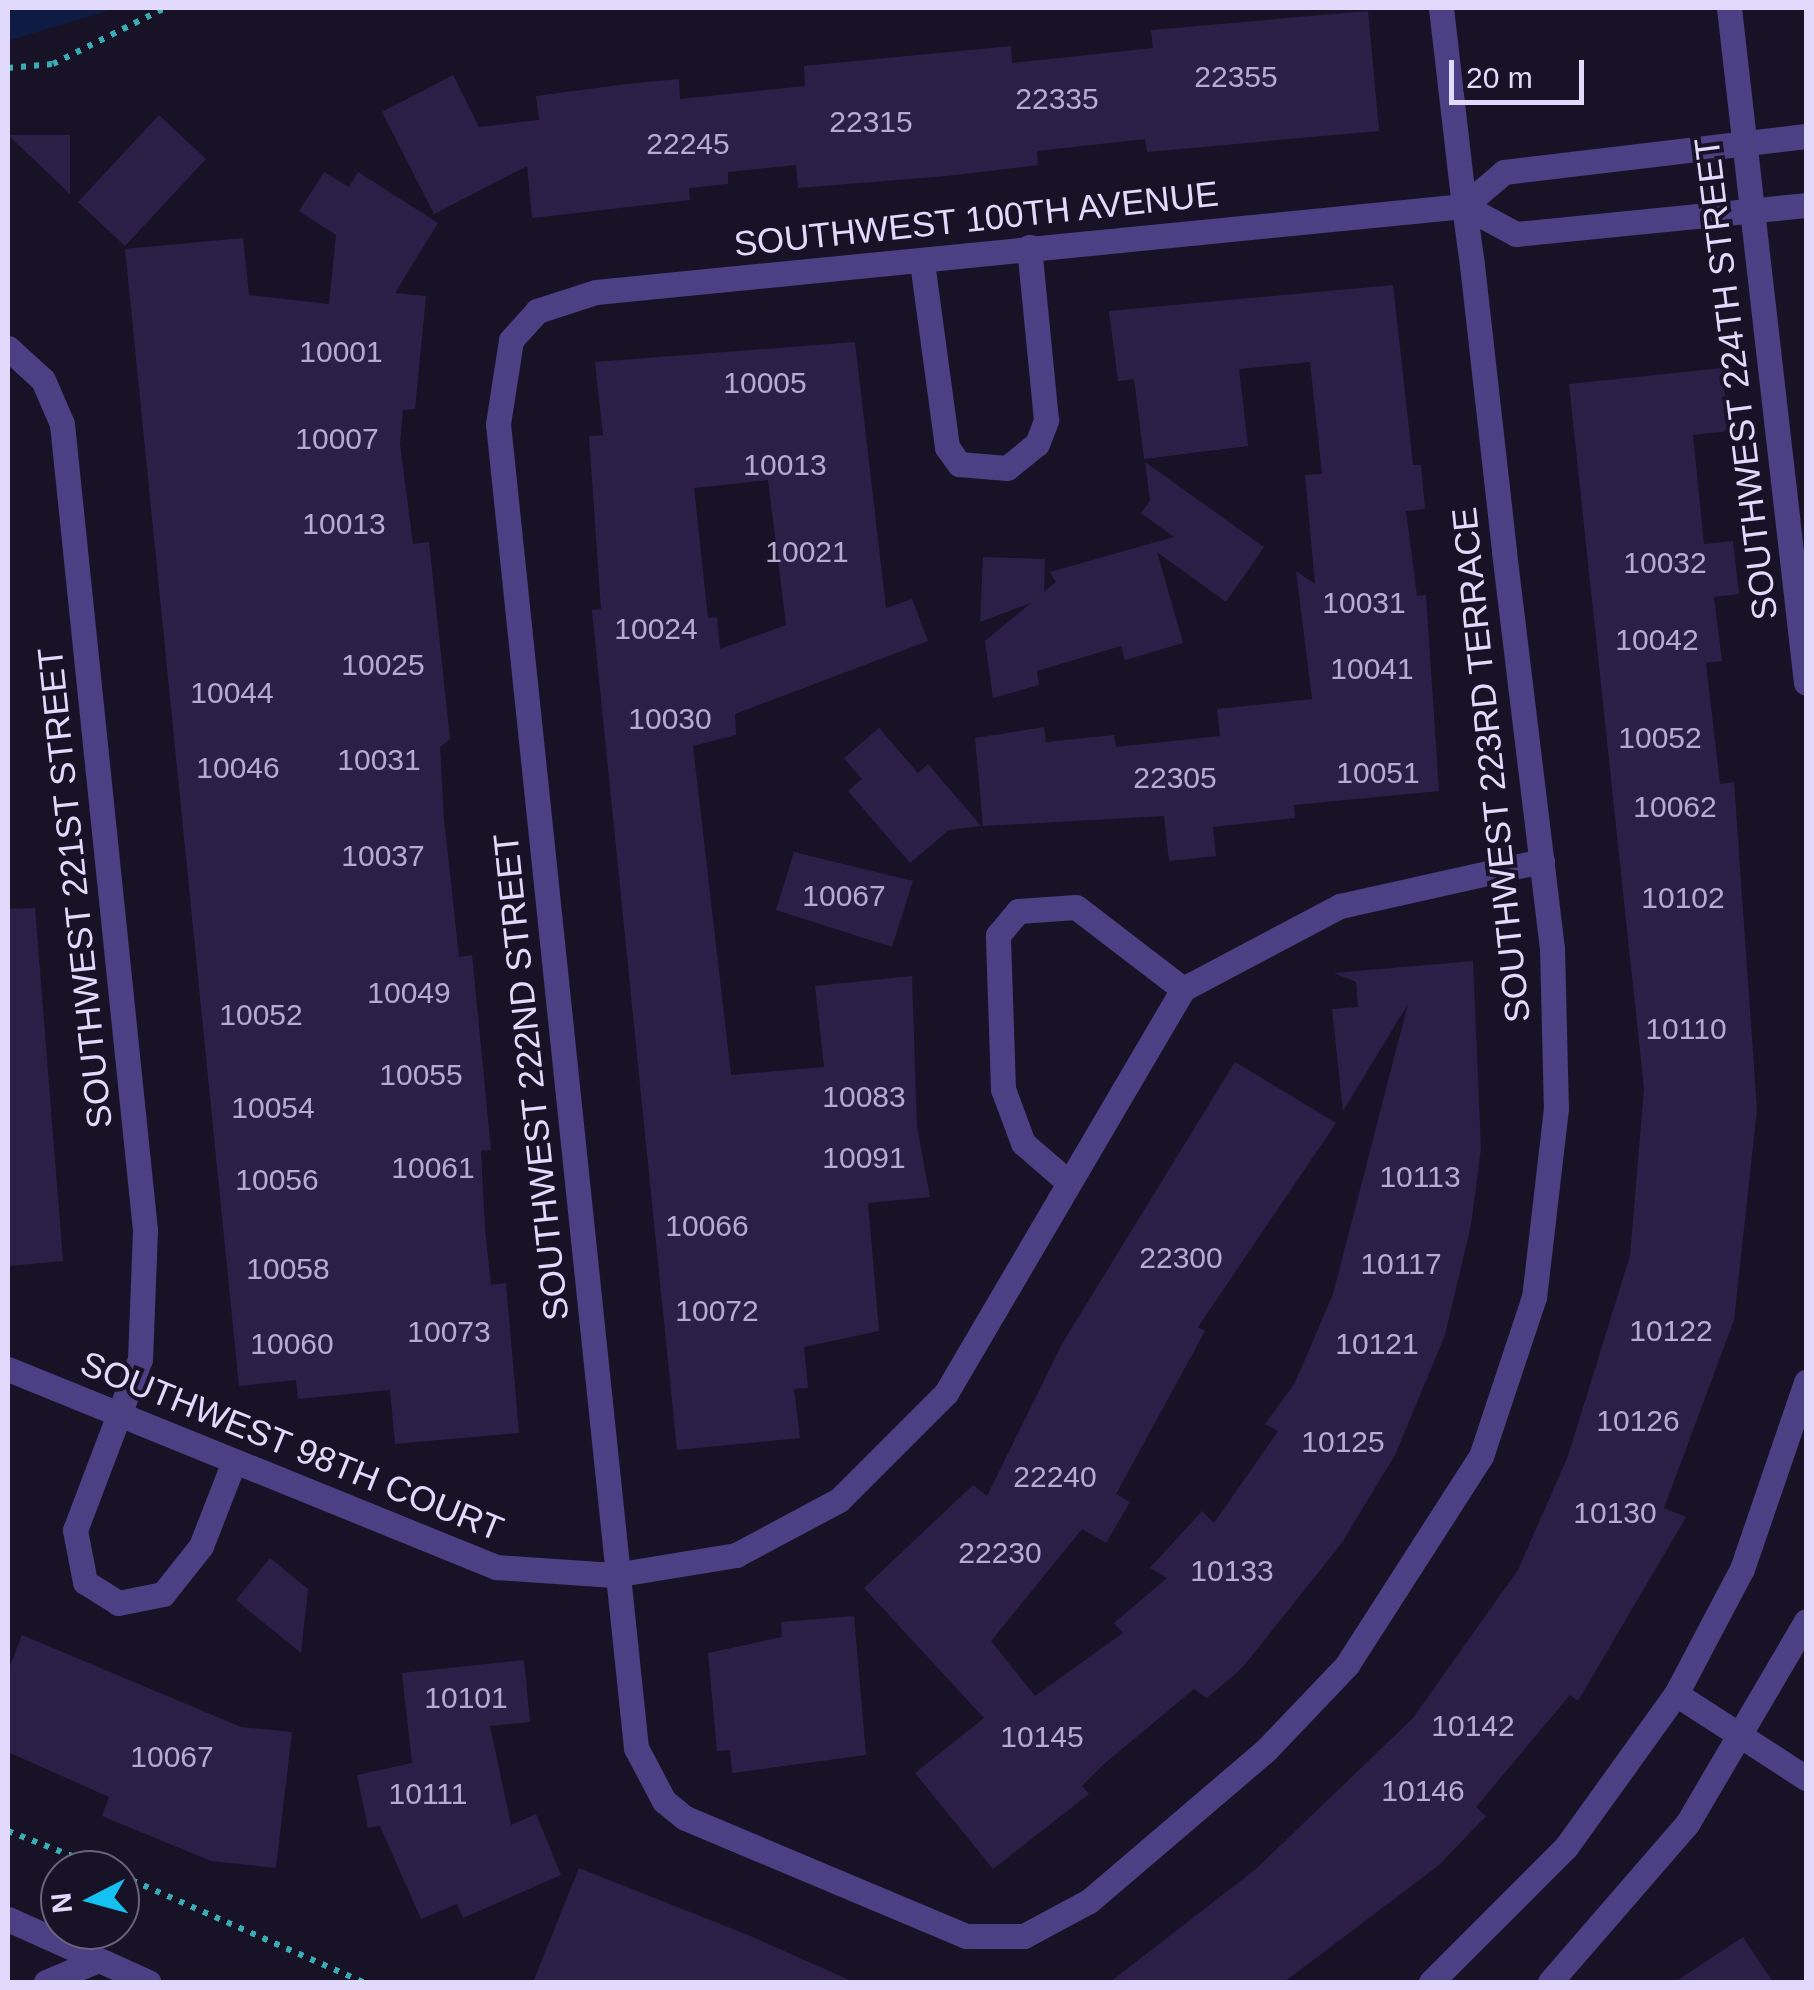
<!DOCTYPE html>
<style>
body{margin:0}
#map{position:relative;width:1814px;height:1990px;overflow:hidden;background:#181227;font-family:Helvetica,sans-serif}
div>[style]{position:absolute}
.water>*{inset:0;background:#0e1c44}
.building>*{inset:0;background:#2b1f47}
.path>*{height:6px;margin-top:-3px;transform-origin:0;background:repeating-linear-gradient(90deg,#38adb3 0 5px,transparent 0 13px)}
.minor>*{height:25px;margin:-12.5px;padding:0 12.5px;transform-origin:12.5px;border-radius:12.5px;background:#4a4083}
span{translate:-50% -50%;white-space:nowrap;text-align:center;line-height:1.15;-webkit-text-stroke:8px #181227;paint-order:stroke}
.number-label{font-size:30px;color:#b4abd0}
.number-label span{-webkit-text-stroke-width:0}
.street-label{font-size:35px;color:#e2dafd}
.frame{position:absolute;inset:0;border:10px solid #e2dafd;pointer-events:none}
.north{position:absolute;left:40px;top:1850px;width:100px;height:100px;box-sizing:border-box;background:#181227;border:2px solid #69627d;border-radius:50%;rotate:264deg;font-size:28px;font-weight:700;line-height:40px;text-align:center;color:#e2dafd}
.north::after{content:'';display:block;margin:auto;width:35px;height:45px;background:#13c2f0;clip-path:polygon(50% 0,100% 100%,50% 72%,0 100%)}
.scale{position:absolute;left:1449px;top:60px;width:135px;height:45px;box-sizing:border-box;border:5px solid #e2dafd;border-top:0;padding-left:12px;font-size:30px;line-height:35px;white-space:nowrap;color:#e2dafd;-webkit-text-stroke:8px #181227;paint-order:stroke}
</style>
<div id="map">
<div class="water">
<div style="clip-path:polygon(8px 8px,116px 8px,8px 41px)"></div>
</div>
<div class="building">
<div style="clip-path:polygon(1368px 11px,1379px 131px,1147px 152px,1145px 139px,1037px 151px,1038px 165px,947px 176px,798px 188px,796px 165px,728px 172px,728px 184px,689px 188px,690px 200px,532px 218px,527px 166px,434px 214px,382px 112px,453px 75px,479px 127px,539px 120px,536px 96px,627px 84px,679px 79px,680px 99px,805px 86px,804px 66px,1011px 46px,1012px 63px,1153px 48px,1151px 30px)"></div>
<div style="clip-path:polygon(159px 115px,206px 159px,125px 246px,78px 202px)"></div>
<div style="clip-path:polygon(8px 135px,70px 135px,70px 194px)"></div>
<div style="clip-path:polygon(324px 172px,349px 187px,358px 172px,438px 223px,395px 293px,426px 296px,415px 409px,403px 410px,400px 444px,413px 544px,429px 542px,450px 739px,440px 747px,444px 818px,459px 957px,472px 955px,491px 1150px,481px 1151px,485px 1229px,491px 1285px,506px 1283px,519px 1433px,395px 1444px,390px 1390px,298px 1399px,296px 1380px,239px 1386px,125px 249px,243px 238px,249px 295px,329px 304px,336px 235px,299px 211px)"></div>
<div style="clip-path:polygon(1393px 285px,1413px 465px,1421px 465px,1425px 509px,1406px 511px,1417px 596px,1426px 595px,1439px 791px,1294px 805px,1295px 818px,1213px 827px,1216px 856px,1169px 861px,1164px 816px,983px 826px,975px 738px,1044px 727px,1046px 742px,1114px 735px,1116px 747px,1220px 736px,1217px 709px,1312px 699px,1296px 571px,1315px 584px,1305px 475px,1322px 474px,1310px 362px,1239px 369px,1248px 446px,1144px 459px,1134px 379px,1118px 381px,1109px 311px)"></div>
<div style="clip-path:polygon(evenodd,855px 342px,886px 608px,912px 599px,928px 641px,735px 714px,736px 735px,693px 746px,731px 1075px,824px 1067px,815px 986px,912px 976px,917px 1127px,930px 1197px,868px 1203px,879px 1331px,804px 1347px,808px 1388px,794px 1389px,800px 1438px,677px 1450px,592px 610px,601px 609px,589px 436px,603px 435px,595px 362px,855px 342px,768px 480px,786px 625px,720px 649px,717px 617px,708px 618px,694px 488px,768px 480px)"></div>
<div style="clip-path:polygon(1722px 368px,1729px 431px,1693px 435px,1704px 544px,1733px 541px,1739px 594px,1714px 597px,1722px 661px,1706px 663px,1720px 784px,1734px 782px,1757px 1110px,1734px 1320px,1664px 1508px,1686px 1517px,1578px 1701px,1570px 1695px,1476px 1807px,1486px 1816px,1438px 1866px,1284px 1982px,1110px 1982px,1256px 1869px,1413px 1718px,1518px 1570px,1568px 1456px,1630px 1256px,1644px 1089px,1569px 384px)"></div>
<div style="clip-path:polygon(1145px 462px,1264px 547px,1226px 602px,1157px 552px,1183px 643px,1125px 660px,1121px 646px,1037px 671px,1039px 685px,993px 698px,985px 641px,1031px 603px,980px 622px,983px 557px,1045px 559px,1044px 592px,1056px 582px,1050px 572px,1174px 537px,1141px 513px,1150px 501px)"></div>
<div style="clip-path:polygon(879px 728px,918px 773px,928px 764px,981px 826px,949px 830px,910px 863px,848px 791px,862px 779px,844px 758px)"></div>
<div style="clip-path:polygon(794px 852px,913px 881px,892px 947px,776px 910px)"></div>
<div style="clip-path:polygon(35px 908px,63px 1261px,8px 1266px,8px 909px)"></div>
<div style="clip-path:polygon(1473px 961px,1481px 1148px,1471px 1225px,1445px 1335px,1395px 1455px,1341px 1544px,1242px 1668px,1207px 1698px,1194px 1689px,1104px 1764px,1082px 1786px,1089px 1794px,993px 1869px,915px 1773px,984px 1718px,864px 1588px,973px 1485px,987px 1496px,1062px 1344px,1235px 1062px,1336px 1123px,1198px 1327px,1205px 1331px,1116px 1494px,1130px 1502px,1106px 1543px,1082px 1529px,991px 1641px,1035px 1696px,1123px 1633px,1114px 1623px,1167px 1578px,1150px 1568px,1202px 1511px,1214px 1523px,1278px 1431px,1265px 1424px,1295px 1383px,1333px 1294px,1408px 1004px,1343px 1111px,1332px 1009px,1358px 1007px,1356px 982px,1334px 973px)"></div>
<div style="clip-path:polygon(270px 1558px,308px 1589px,301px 1653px,236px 1600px)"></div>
<div style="clip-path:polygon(854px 1616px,866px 1755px,732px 1773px,730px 1750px,717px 1751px,708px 1653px,782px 1637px,781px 1622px)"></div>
<div style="clip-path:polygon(22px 1635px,241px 1727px,292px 1732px,276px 1868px,211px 1861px,102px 1816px,109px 1797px,8px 1752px,8px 1671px)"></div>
<div style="clip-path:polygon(524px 1660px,530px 1722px,490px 1726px,511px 1825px,536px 1814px,561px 1875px,463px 1918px,457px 1904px,421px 1919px,380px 1826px,368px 1828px,357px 1775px,412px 1763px,402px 1673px)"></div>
<div style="clip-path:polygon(579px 1868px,748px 1935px,854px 1982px,533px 1982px)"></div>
<div style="clip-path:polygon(1743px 1937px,1773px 1982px,1675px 1982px)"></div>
</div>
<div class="path">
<div style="left:8px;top:68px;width:45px;rotate:-5.1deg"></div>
<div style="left:53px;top:64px;width:125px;rotate:-26.6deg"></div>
<div style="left:8px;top:1831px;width:107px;rotate:21.3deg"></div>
<div style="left:120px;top:1875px;width:266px;rotate:23.8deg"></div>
</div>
<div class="minor">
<div style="left:1441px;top:8px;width:199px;rotate:83.4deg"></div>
<div style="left:1464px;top:206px;width:60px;rotate:82.3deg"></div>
<div style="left:1472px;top:265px;width:289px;rotate:83.6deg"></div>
<div style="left:1504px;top:552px;width:399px;rotate:83.1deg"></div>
<div style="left:1552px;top:948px;width:160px;rotate:88.6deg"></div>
<div style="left:1556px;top:1108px;width:190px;rotate:96.6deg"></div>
<div style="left:1534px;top:1297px;width:168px;rotate:108.4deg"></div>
<div style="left:1481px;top:1456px;width:248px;rotate:122.7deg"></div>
<div style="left:1347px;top:1665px;width:117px;rotate:133.6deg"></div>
<div style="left:1266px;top:1750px;width:233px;rotate:139.5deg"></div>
<div style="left:1089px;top:1901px;width:74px;rotate:151.7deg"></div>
<div style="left:1024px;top:1936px;width:58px;rotate:180deg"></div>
<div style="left:966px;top:1936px;width:305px;rotate:-157.2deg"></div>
<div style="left:685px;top:1818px;width:27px;rotate:-141deg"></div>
<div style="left:664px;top:1801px;width:60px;rotate:-117.8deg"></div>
<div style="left:636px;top:1748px;width:1331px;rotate:-95.95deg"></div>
<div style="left:498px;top:424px;width:85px;rotate:-81.2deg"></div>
<div style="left:511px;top:340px;width:39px;rotate:-48deg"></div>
<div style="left:537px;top:311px;width:62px;rotate:-17.9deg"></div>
<div style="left:596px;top:292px;width:872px;rotate:-5.66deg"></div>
<div style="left:1464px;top:206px;width:52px;rotate:-40.4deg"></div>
<div style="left:1504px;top:172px;width:304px;rotate:-6.8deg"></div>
<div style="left:1729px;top:8px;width:679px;rotate:83.49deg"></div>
<div style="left:1464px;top:206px;width:59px;rotate:28.3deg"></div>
<div style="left:1516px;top:234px;width:291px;rotate:-5.7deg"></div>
<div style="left:922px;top:262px;width:187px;rotate:82.3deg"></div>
<div style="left:947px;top:447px;width:21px;rotate:55deg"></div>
<div style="left:959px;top:464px;width:48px;rotate:4.8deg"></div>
<div style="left:1007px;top:468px;width:38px;rotate:-39deg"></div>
<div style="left:1037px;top:444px;width:26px;rotate:-69deg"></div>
<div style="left:1046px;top:420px;width:174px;rotate:-95.6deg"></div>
<div style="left:8px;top:348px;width:47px;rotate:42.4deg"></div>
<div style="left:43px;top:380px;width:48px;rotate:66.6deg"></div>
<div style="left:62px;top:424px;width:810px;rotate:84.12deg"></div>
<div style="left:145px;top:1230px;width:129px;rotate:92.2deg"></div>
<div style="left:140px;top:1359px;width:183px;rotate:110.8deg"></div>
<div style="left:75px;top:1530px;width:53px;rotate:79.1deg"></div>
<div style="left:85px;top:1582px;width:39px;rotate:32deg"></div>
<div style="left:118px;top:1603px;width:46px;rotate:-11.3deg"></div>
<div style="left:163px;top:1594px;width:61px;rotate:-51.6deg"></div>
<div style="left:201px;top:1546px;width:88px;rotate:-68.7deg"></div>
<div style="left:1067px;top:1181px;width:58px;rotate:-139.2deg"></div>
<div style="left:1023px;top:1143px;width:58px;rotate:-110.3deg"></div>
<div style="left:1003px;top:1089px;width:154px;rotate:-91.9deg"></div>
<div style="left:998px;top:935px;width:31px;rotate:-50deg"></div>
<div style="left:1018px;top:911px;width:58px;rotate:-3.9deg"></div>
<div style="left:1076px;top:907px;width:135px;rotate:37.5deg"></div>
<div style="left:8px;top:1369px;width:527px;rotate:22.08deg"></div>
<div style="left:496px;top:1567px;width:118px;rotate:3.9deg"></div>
<div style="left:614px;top:1575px;width:124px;rotate:-9.3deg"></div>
<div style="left:736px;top:1555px;width:117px;rotate:-28.1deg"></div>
<div style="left:839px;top:1500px;width:151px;rotate:-45deg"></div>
<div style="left:946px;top:1393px;width:468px;rotate:-59.6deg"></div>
<div style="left:1183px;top:989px;width:178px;rotate:-27.9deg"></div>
<div style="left:1340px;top:906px;width:207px;rotate:-12.6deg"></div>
<div style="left:1676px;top:1694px;width:155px;rotate:32.9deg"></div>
<div style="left:8px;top:1919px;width:154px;rotate:24.2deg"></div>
<div style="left:46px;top:1982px;width:54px;rotate:-22.8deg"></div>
<div style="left:1431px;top:1982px;width:191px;rotate:-45deg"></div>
<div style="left:1566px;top:1847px;width:188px;rotate:-54.3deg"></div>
<div style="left:1676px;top:1694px;width:141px;rotate:-62.2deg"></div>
<div style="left:1742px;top:1569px;width:198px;rotate:-71.1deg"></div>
<div style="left:1550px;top:1982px;width:209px;rotate:-49.1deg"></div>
<div style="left:1687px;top:1824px;width:235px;rotate:-59.6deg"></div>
</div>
<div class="number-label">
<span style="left:1236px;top:77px">22355</span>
<span style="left:1057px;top:99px">22335</span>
<span style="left:871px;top:122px">22315</span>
<span style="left:688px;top:144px">22245</span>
<span style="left:341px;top:352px">10001</span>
<span style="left:765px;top:383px">10005</span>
<span style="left:337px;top:439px">10007</span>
<span style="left:785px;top:465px">10013</span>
<span style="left:344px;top:524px">10013</span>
<span style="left:807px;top:552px">10021</span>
<span style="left:1665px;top:563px">10032</span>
<span style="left:1364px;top:603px">10031</span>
<span style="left:656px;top:629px">10024</span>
<span style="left:1657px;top:640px">10042</span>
<span style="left:383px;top:665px">10025</span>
<span style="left:1372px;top:669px">10041</span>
<span style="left:232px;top:693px">10044</span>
<span style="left:670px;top:719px">10030</span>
<span style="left:1660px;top:738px">10052</span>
<span style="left:379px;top:760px">10031</span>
<span style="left:238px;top:768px">10046</span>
<span style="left:1378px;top:773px">10051</span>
<span style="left:1175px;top:778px">22305</span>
<span style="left:1675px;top:807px">10062</span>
<span style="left:383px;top:856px">10037</span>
<span style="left:844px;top:896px">10067</span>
<span style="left:1683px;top:898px">10102</span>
<span style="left:409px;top:993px">10049</span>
<span style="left:261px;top:1015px">10052</span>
<span style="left:1686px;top:1029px">10110</span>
<span style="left:421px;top:1075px">10055</span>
<span style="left:864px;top:1097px">10083</span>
<span style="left:273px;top:1108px">10054</span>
<span style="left:864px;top:1158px">10091</span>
<span style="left:433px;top:1168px">10061</span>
<span style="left:1420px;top:1177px">10113</span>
<span style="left:277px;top:1180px">10056</span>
<span style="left:707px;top:1226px">10066</span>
<span style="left:1181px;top:1258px">22300</span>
<span style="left:1401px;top:1264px">10117</span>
<span style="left:288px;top:1269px">10058</span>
<span style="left:717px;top:1311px">10072</span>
<span style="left:1671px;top:1331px">10122</span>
<span style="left:449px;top:1332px">10073</span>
<span style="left:292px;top:1344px">10060</span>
<span style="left:1377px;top:1344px">10121</span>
<span style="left:1638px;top:1421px">10126</span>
<span style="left:1343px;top:1442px">10125</span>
<span style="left:1055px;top:1477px">22240</span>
<span style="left:1615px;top:1513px">10130</span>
<span style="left:1000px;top:1553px">22230</span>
<span style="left:1232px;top:1571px">10133</span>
<span style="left:466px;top:1698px">10101</span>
<span style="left:1473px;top:1726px">10142</span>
<span style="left:1042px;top:1737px">10145</span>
<span style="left:172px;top:1757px">10067</span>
<span style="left:1423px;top:1791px">10146</span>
<span style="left:428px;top:1794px">10111</span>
</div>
<div class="street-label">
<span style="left:976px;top:219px;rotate:-6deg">SOUTHWEST 100TH AVENUE</span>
<span style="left:1736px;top:379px;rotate:-97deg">SOUTHWEST 224TH STREET</span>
<span style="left:1491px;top:765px;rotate:-96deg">SOUTHWEST 223RD TERRACE</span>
<span style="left:75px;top:888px;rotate:-96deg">SOUTHWEST 221ST STREET</span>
<span style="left:531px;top:1077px;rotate:-96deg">SOUTHWEST 222ND STREET</span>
<span style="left:292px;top:1446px;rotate:22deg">SOUTHWEST 98TH COURT</span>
</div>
<div class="frame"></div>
<div class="north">N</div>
<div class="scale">20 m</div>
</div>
